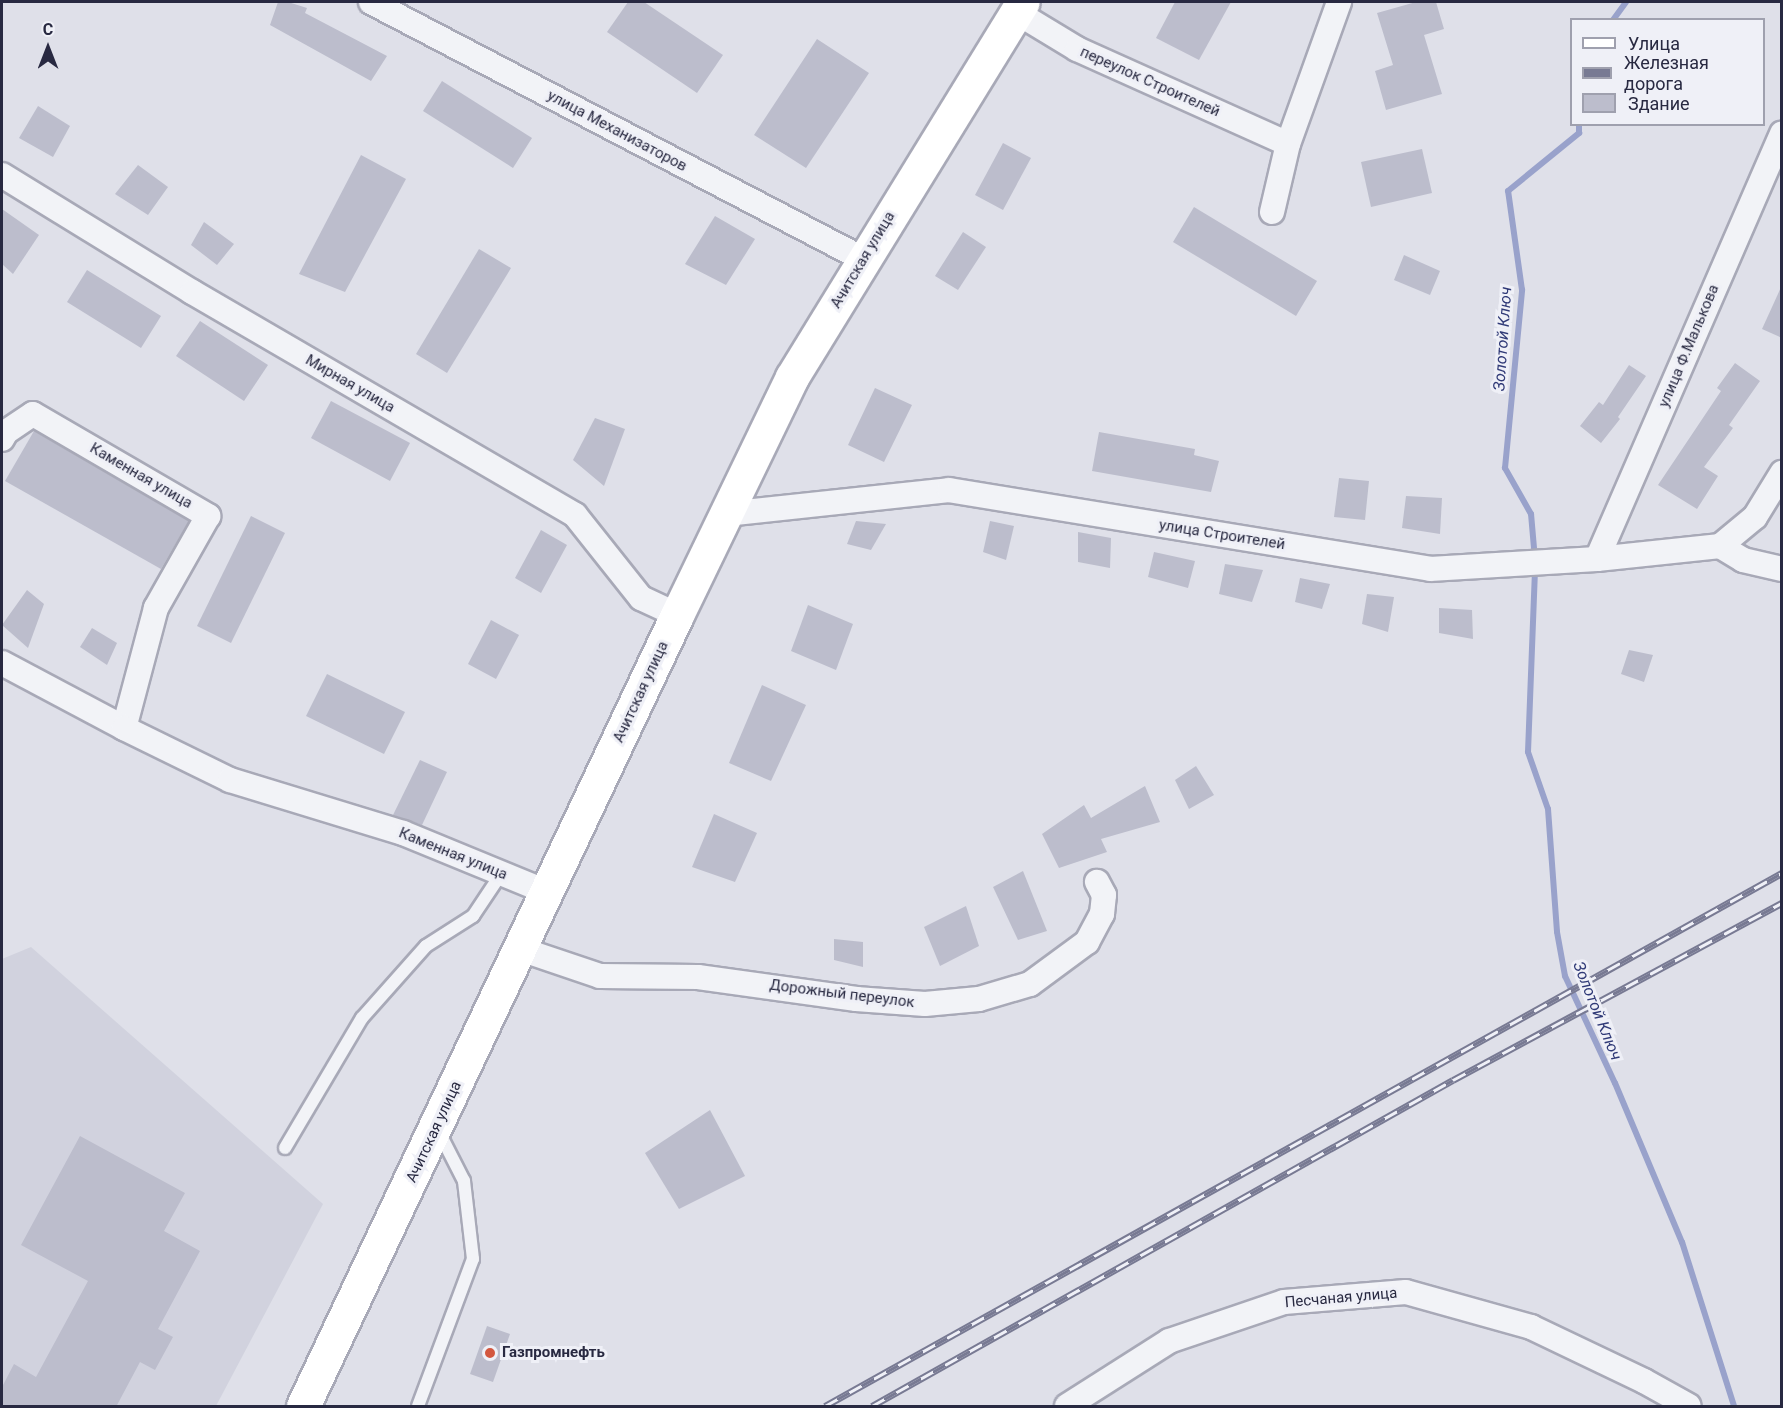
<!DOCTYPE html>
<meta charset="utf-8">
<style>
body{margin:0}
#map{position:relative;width:1783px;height:1408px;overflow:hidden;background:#dfe0e9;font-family:Roboto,sans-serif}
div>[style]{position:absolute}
.built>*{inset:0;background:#d1d2de}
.stream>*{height:6px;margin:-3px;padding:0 3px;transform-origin:3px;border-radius:3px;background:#99a2cb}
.building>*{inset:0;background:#bcbdcc}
.roads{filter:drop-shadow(2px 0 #a8a9b7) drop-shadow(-2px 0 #a8a9b7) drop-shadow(0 2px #a8a9b7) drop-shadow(0 -2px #a8a9b7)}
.lane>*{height:12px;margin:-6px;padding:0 6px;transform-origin:6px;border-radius:6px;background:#f2f3f7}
.street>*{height:24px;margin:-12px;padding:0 12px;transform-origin:12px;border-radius:12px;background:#f2f3f7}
.primary>*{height:33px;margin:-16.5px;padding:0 16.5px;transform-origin:16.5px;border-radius:16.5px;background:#fff}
.rail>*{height:7px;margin-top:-3.5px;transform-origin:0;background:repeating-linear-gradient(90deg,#eff0f7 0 14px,#787a93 0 28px);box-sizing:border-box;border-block:2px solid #787a93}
.dots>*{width:16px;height:16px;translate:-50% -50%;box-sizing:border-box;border:3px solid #eff0f7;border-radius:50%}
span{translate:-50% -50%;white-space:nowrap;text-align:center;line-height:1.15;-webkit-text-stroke:6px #eff0f7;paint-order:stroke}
.street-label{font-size:15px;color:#282941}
.poi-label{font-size:15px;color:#282941;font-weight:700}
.left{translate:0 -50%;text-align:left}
.water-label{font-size:16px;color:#303a77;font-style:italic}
.frame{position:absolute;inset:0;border:3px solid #282941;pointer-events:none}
.legend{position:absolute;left:1570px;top:18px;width:195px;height:108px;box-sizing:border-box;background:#eff0f7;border:2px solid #9fa0ae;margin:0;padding:8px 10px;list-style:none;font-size:18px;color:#282941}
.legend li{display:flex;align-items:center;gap:12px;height:30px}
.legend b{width:30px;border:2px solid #9fa0ae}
.north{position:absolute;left:18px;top:18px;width:60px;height:60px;-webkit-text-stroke:4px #eff0f7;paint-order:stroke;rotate:0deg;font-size:16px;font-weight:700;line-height:24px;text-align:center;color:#282941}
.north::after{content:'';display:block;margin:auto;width:21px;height:27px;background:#282941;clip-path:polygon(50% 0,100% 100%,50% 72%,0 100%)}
</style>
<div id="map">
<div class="built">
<div style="clip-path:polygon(31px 947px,323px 1204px,216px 1406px,2px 1406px,2px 959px)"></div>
</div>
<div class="stream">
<div style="left:1613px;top:20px;width:22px;rotate:-54deg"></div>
<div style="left:1534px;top:548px;width:34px;rotate:-95deg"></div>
<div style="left:1531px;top:514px;width:53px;rotate:-119.5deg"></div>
<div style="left:1505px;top:468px;width:179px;rotate:-84.5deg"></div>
<div style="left:1522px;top:290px;width:100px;rotate:-98deg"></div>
<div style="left:1508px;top:191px;width:92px;rotate:-39.2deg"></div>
<div style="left:1579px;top:133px;width:9px;rotate:-90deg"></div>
<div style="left:1535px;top:570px;width:182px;rotate:92.2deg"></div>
<div style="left:1528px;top:752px;width:60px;rotate:70.7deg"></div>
<div style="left:1548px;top:809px;width:123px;rotate:85.8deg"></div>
<div style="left:1557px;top:932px;width:45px;rotate:79.7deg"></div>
<div style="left:1565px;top:976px;width:118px;rotate:65deg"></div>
<div style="left:1615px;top:1083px;width:173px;rotate:67.2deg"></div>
<div style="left:1682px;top:1242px;width:172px;rotate:72.4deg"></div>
</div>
<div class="building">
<div style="clip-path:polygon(278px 2px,288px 2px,307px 8px,305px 13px,387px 56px,371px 81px,270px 25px)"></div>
<div style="clip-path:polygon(628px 2px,644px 2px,723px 55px,697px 93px,607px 32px)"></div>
<div style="clip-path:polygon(1175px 2px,1231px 2px,1199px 60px,1156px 38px)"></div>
<div style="clip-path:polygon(1416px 2px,1436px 2px,1444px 29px,1424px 35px,1442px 94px,1386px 110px,1375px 71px,1393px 65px,1377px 13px)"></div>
<div style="clip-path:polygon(817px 39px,869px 73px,806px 168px,754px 135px)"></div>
<div style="clip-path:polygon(442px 81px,532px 138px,513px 168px,423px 111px)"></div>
<div style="clip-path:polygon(38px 106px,70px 126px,53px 157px,19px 138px)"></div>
<div style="clip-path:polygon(1003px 143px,1031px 158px,1003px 210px,975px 195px)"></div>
<div style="clip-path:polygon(1422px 149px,1432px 193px,1371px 207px,1361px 162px)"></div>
<div style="clip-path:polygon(361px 155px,406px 179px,345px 292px,299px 274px)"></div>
<div style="clip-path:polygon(138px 165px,168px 187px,148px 215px,115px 194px)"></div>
<div style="clip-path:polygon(1194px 207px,1317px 281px,1296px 316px,1173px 242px)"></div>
<div style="clip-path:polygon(2px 209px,39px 235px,13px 274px,2px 264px)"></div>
<div style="clip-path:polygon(715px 216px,755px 239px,726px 285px,685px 264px)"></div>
<div style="clip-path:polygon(204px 222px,234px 244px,217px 265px,191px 245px)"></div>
<div style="clip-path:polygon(963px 232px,986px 247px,958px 290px,935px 276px)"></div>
<div style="clip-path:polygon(479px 249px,511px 268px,447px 373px,416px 354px)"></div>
<div style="clip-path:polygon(1404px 255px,1440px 271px,1430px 295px,1394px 280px)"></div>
<div style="clip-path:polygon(87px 270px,161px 316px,141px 348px,67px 302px)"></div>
<div style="clip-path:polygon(1782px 285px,1782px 338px,1762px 329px)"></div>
<div style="clip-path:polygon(200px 321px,268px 365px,244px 401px,176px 356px)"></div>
<div style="clip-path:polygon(1735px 363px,1760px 381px,1729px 425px,1733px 428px,1704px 467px,1718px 476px,1697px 509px,1658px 485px,1721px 391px,1717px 388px)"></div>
<div style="clip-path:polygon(1629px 365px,1646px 376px,1618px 417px,1620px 419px,1601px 443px,1580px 426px,1599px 402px,1603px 405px)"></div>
<div style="clip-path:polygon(875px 388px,912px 405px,884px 462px,848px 445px)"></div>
<div style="clip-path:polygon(331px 401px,410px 443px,390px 481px,311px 438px)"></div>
<div style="clip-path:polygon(595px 418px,625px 429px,604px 486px,573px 460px)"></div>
<div style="clip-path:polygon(34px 431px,189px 521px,161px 569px,5px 481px)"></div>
<div style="clip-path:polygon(1099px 432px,1195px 449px,1194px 455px,1219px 461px,1211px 492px,1092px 471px)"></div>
<div style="clip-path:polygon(1339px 478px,1369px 481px,1365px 520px,1334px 517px)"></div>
<div style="clip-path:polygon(1406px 496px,1442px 498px,1440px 534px,1402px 528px)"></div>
<div style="clip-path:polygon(251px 516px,285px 533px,231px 643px,197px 626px)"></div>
<div style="clip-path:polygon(856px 521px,886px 524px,871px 550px,847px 544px)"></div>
<div style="clip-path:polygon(990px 521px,1014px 526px,1006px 560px,983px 552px)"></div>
<div style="clip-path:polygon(541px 530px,567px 545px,541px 593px,515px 578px)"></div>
<div style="clip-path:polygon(1078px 532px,1111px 538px,1110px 568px,1078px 562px)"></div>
<div style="clip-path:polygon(1154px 552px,1195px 561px,1188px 588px,1148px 577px)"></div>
<div style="clip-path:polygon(1225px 564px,1263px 570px,1252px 602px,1219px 594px)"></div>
<div style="clip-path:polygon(1300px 578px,1330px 584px,1322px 609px,1295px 602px)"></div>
<div style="clip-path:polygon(27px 590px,44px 604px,28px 648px,2px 625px)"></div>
<div style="clip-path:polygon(1367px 594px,1394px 597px,1388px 632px,1362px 624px)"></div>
<div style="clip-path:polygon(808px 605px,853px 624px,836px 670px,791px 651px)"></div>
<div style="clip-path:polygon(1439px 608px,1472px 610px,1473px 639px,1439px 633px)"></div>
<div style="clip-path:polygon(491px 620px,519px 635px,496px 679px,468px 664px)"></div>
<div style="clip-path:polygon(92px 628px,117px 643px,107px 665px,80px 647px)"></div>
<div style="clip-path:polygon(1629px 650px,1653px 655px,1644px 682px,1621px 674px)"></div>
<div style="clip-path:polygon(327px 674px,405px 712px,384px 754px,306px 716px)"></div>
<div style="clip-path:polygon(762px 685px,806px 705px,771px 781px,729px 763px)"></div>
<div style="clip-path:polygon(420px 760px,447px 772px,422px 825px,393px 815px)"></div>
<div style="clip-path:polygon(1196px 766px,1214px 795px,1189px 809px,1175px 780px)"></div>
<div style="clip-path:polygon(1145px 786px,1160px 822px,1101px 839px,1107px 852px,1059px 868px,1042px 834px,1084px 805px,1091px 818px)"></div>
<div style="clip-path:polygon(714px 814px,757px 833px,735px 882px,692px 867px)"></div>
<div style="clip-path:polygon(1023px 871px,1047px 931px,1018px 940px,993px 887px)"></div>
<div style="clip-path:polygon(966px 906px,979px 946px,940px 966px,924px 927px)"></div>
<div style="clip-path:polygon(834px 939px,863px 942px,863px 967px,834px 960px)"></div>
<div style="clip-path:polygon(710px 1110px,745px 1176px,679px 1209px,645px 1153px)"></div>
<div style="clip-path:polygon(80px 1136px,185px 1193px,164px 1231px,200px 1251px,158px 1329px,173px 1337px,155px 1370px,140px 1362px,116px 1407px,2px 1407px,2px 1387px,14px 1364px,36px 1377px,88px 1281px,21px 1245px)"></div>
<div style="clip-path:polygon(487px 1326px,510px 1334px,493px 1382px,470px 1374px)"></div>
</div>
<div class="roads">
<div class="lane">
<div style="left:285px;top:1148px;width:151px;rotate:-59.4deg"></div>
<div style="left:362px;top:1018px;width:96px;rotate:-48.4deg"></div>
<div style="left:426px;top:946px;width:56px;rotate:-32.6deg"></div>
<div style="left:473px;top:916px;width:50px;rotate:-56.3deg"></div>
<div style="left:418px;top:1406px;width:157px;rotate:-69.5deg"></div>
<div style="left:473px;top:1259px;width:79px;rotate:-96.6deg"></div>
<div style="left:464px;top:1181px;width:57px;rotate:-117deg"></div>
</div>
<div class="street">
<div style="left:371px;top:2px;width:555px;rotate:27.58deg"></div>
<div style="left:1016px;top:12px;width:71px;rotate:31.2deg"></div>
<div style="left:1077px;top:49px;width:231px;rotate:24.2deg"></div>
<div style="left:2px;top:175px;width:223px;rotate:31.6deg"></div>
<div style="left:192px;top:292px;width:443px;rotate:30.2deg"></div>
<div style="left:575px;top:515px;width:106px;rotate:51.5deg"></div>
<div style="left:641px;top:598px;width:40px;rotate:25deg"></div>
<div style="left:1272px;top:212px;width:70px;rotate:-76.8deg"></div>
<div style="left:1288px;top:144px;width:151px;rotate:-70.2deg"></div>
<div style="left:2px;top:439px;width:8px;rotate:-60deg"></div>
<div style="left:6px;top:432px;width:32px;rotate:-34deg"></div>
<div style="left:33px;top:414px;width:203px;rotate:30.2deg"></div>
<div style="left:208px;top:516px;width:106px;rotate:119.5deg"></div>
<div style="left:156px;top:608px;width:124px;rotate:104.9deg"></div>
<div style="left:726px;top:514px;width:224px;rotate:-6.1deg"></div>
<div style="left:949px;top:490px;width:487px;rotate:9.3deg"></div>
<div style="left:1430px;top:569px;width:167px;rotate:-3.4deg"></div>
<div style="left:1597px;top:559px;width:124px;rotate:-6deg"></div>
<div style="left:1720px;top:546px;width:45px;rotate:-39.6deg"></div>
<div style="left:1755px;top:517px;width:52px;rotate:-58.5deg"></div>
<div style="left:1720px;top:546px;width:27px;rotate:31deg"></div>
<div style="left:1743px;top:560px;width:40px;rotate:13deg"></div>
<div style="left:1597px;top:559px;width:464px;rotate:-66.5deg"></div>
<div style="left:2px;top:663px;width:138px;rotate:28deg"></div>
<div style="left:124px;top:728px;width:118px;rotate:26.1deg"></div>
<div style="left:230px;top:780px;width:181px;rotate:17deg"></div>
<div style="left:403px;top:833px;width:156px;rotate:22.3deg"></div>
<div style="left:520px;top:949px;width:84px;rotate:18.6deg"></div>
<div style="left:600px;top:976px;width:98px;rotate:0.6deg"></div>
<div style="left:698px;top:977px;width:160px;rotate:7.9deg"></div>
<div style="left:856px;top:999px;width:69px;rotate:4.1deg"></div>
<div style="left:925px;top:1004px;width:54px;rotate:-5.3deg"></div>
<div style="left:979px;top:999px;width:53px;rotate:-16.4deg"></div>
<div style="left:1030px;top:984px;width:71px;rotate:-36.4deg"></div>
<div style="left:1087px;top:942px;width:32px;rotate:-62deg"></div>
<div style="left:1102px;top:914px;width:19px;rotate:-84deg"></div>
<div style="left:1104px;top:895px;width:15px;rotate:-118deg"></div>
<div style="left:1067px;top:1406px;width:121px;rotate:-32.5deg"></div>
<div style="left:1169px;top:1341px;width:121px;rotate:-18.7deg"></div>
<div style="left:1284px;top:1302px;width:122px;rotate:-4.7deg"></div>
<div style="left:1406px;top:1292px;width:130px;rotate:15.6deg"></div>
<div style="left:1531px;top:1327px;width:125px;rotate:25.5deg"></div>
<div style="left:1644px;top:1381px;width:51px;rotate:29.1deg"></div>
</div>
<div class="primary">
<div style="left:303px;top:1406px;width:875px;rotate:-64.69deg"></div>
<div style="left:677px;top:615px;width:264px;rotate:-64.2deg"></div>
<div style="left:792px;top:377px;width:440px;rotate:-58.4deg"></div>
</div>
</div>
<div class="rail">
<div style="left:825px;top:1406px;width:1095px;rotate:-29.12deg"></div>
<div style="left:872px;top:1406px;width:666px;rotate:-29.3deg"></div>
<div style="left:1453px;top:1080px;width:374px;rotate:-28.3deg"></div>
</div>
<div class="dots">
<div style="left:490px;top:1353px;background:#d3573f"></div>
</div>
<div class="street-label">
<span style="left:1150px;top:82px;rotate:24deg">переулок Строителей</span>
<span style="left:617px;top:131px;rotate:28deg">улица Механизаторов</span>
<span style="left:863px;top:260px;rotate:-59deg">Ачитская улица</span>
<span style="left:1689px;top:346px;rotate:-67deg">улица Ф.Малькова</span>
<span style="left:350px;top:384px;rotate:30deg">Мирная улица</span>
<span style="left:141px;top:476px;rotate:30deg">Каменная улица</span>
<span style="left:1222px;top:535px;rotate:9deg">улица Строителей</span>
<span style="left:641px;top:692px;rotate:-65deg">Ачитская улица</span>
<span style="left:453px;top:854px;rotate:22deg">Каменная улица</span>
<span style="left:842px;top:994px;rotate:7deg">Дорожный переулок</span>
<span style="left:434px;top:1132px;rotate:-65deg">Ачитская улица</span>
<span style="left:1341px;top:1298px;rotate:-5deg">Песчаная улица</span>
</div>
<div class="poi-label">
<span class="left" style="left:502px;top:1353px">Газпромнефть</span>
</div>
<div class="water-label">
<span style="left:1503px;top:339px;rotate:-86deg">Золотой Ключ</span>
<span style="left:1597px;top:1011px;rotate:68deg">Золотой Ключ</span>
</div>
<div class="frame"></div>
<ul class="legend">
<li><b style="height:8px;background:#fff"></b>Улица</li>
<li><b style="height:8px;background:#787a93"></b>Железная дорога</li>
<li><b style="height:16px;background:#bcbdcc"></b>Здание</li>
</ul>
<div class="north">С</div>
</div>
